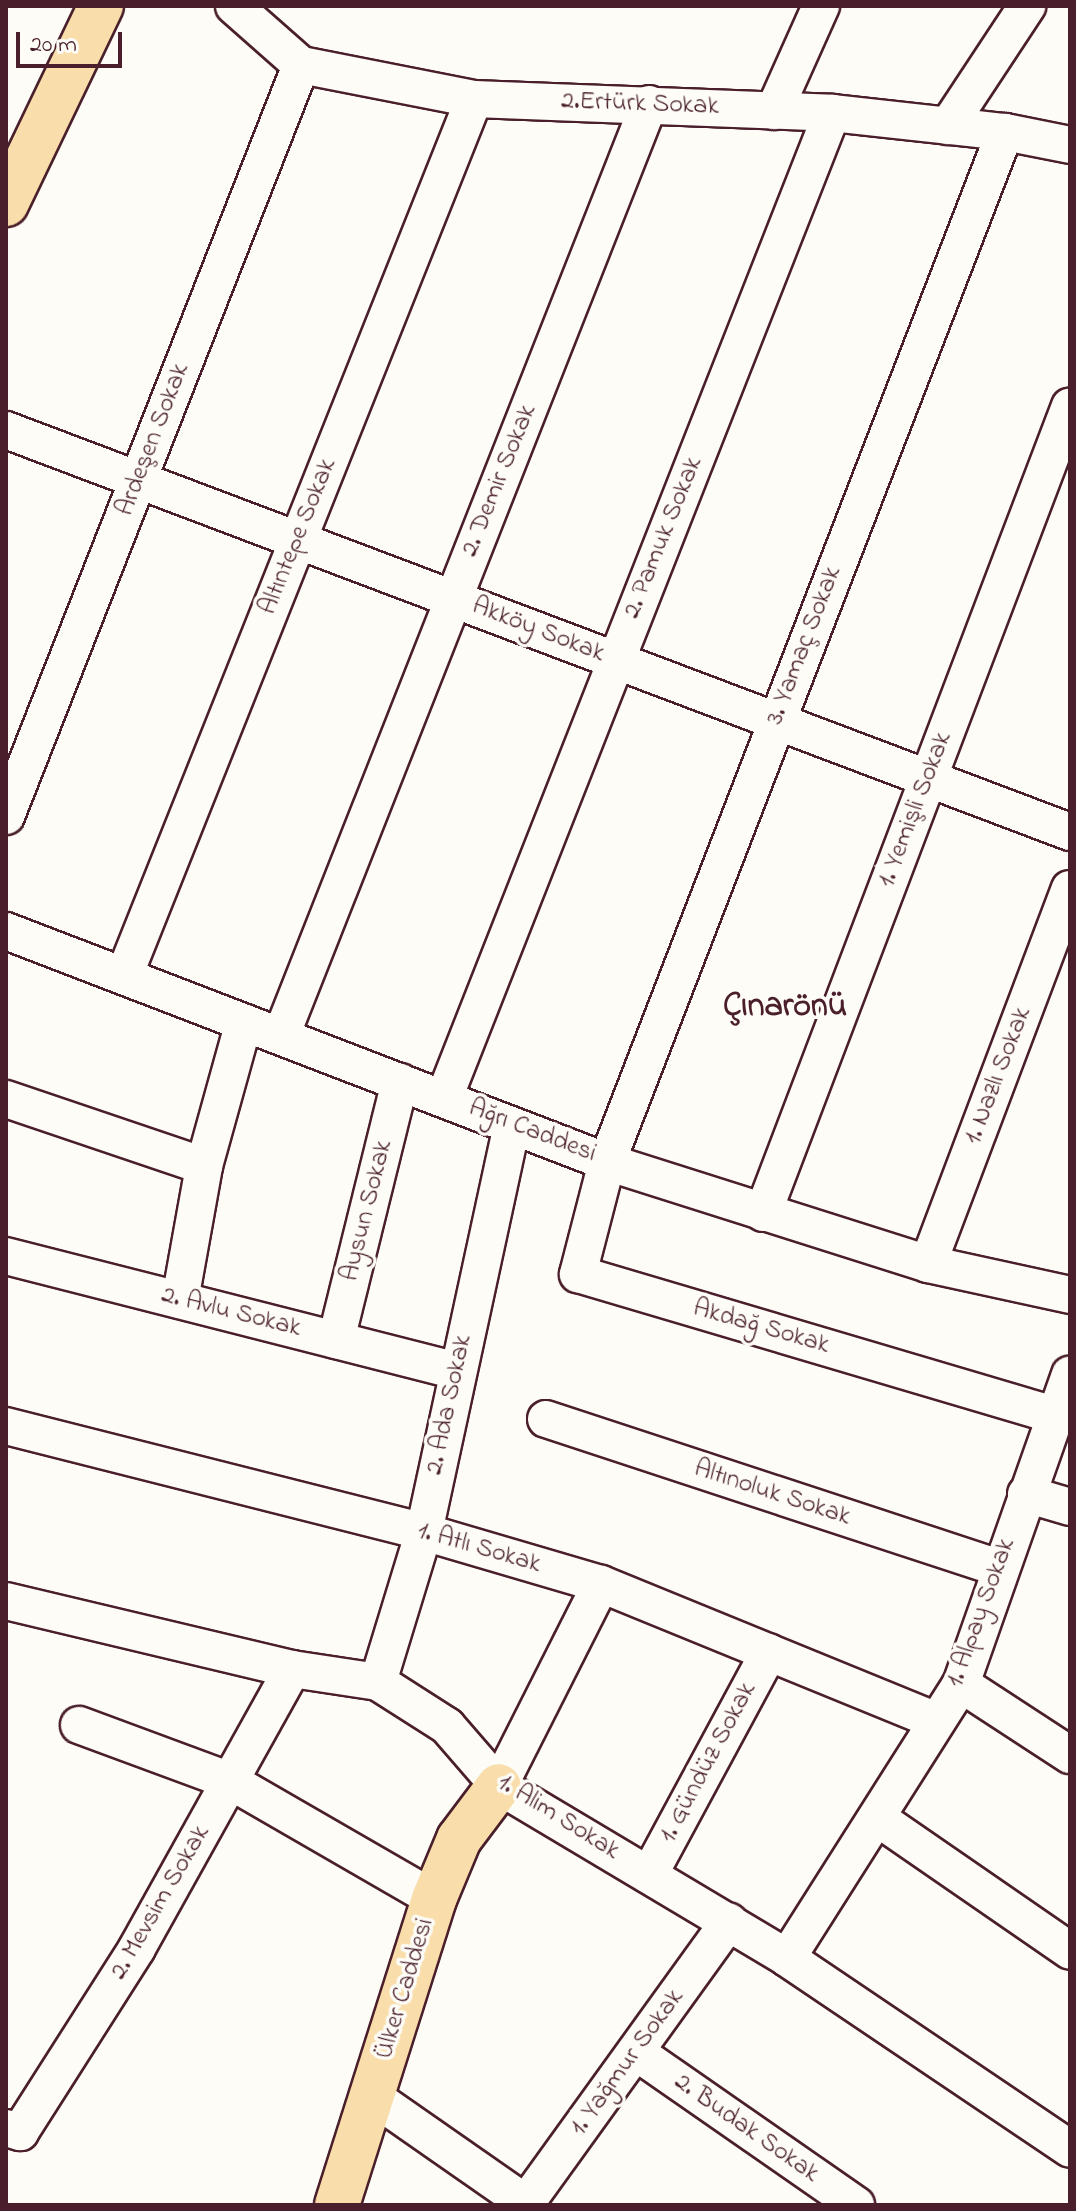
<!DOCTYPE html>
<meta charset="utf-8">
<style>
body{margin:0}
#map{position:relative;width:1076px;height:2211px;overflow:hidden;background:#fdfcf7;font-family:"Indie Flower",sans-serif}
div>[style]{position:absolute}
.roads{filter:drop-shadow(2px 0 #4a1f2b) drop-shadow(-2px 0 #4a1f2b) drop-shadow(0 2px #4a1f2b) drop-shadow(0 -2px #4a1f2b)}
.minor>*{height:36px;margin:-18px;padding:0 18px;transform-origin:18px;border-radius:18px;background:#fdfcf7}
.major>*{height:44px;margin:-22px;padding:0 22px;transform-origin:22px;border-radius:22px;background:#f9deab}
span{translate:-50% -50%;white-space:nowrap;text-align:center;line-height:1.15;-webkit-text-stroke:7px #fdfcf7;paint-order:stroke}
.street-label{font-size:26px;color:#4a1f2b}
.district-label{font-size:34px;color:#4a1f2b;font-weight:700}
.frame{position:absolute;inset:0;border:8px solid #4a1f2b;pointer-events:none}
.scale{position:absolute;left:16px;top:32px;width:106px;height:36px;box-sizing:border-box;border:4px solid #4a1f2b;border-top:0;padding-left:10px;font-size:24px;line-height:28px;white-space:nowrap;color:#4a1f2b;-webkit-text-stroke:6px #fdfcf7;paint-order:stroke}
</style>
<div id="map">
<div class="roads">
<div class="minor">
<div style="left:234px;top:6px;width:89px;rotate:41.4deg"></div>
<div style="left:301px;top:65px;width:176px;rotate:11.1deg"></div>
<div style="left:474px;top:99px;width:358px;rotate:2.2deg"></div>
<div style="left:832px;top:113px;width:174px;rotate:6.3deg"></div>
<div style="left:1005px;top:132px;width:66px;rotate:11.3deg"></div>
<div style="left:774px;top:111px;width:115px;rotate:-65.9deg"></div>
<div style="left:948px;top:126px;width:144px;rotate:-56.6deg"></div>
<div style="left:1005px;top:132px;width:1104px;rotate:111.13deg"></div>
<div style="left:607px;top:1162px;width:116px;rotate:104.5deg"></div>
<div style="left:578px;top:1274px;width:496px;rotate:16.5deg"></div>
<div style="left:6px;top:430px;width:1137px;rotate:20.7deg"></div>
<div style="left:6px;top:816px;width:807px;rotate:-68.55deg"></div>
<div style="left:6px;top:931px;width:644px;rotate:21.02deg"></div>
<div style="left:607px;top:1162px;width:337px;rotate:17.6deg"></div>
<div style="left:928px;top:1264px;width:145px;rotate:12.3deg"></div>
<div style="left:124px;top:976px;width:944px;rotate:-68.24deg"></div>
<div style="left:281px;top:1036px;width:1002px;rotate:-68.45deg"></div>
<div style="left:444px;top:1098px;width:1059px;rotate:-68.5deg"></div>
<div style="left:6px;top:1099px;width:209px;rotate:18.7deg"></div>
<div style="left:763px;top:1213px;width:863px;rotate:-69.17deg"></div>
<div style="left:6px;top:1256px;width:465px;rotate:14.3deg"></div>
<div style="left:928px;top:1264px;width:401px;rotate:-69.3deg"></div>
<div style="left:180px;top:1300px;width:136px;rotate:-79.8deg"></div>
<div style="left:204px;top:1166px;width:149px;rotate:-74.5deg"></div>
<div style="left:336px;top:1340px;width:266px;rotate:-76.1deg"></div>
<div style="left:546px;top:1419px;width:477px;rotate:18.2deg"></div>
<div style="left:6px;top:1426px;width:431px;rotate:14.2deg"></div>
<div style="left:424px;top:1532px;width:184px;rotate:16.4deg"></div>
<div style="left:601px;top:1584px;width:362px;rotate:22.2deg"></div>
<div style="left:1026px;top:1494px;width:46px;rotate:16.5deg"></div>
<div style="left:6px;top:1601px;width:294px;rotate:13.4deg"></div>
<div style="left:292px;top:1669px;width:87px;rotate:8.6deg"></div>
<div style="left:378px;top:1682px;width:82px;rotate:32.5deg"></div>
<div style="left:447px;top:1726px;width:79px;rotate:49.1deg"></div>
<div style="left:499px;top:1786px;width:335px;rotate:30.8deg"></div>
<div style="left:787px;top:1958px;width:341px;rotate:34deg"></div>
<div style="left:378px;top:1682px;width:157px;rotate:-73deg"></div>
<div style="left:424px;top:1532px;width:415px;rotate:-77.8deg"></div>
<div style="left:961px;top:1684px;width:130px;rotate:33.1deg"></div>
<div style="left:79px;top:1725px;width:161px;rotate:20.3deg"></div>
<div style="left:230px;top:1781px;width:236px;rotate:30deg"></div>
<div style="left:499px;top:1786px;width:226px;rotate:-63.2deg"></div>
<div style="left:879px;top:1819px;width:232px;rotate:34.6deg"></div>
<div style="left:649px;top:1875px;width:253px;rotate:-61.7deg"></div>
<div style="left:787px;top:1958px;width:325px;rotate:-57.6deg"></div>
<div style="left:961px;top:1684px;width:328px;rotate:-70.6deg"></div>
<div style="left:636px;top:2052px;width:268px;rotate:34.8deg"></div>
<div style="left:372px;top:2096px;width:190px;rotate:34.9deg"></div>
<div style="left:6px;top:2128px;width:15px;rotate:16deg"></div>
<div style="left:20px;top:2132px;width:218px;rotate:-57.5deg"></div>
<div style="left:137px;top:1948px;width:319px;rotate:-60.9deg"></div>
<div style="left:526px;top:2203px;width:347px;rotate:-54.2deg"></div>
</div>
<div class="major">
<div style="left:6px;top:204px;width:220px;rotate:-64.4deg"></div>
<div style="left:337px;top:2205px;width:321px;rotate:-72.4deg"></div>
<div style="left:434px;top:1899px;width:65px;rotate:-67.4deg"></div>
<div style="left:459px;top:1839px;width:66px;rotate:-53deg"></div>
</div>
</div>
<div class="street-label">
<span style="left:640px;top:105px;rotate:2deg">2.Ertürk Sokak</span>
<span style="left:154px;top:440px;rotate:-69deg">Ardeşen Sokak</span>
<span style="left:500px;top:481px;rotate:-68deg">2. Demir Sokak</span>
<span style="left:299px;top:537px;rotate:-68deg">Altıntepe Sokak</span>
<span style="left:664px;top:538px;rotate:-68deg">2. Pamuk Sokak</span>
<span style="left:538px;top:631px;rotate:21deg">Akköy Sokak</span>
<span style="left:805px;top:646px;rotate:-69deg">3. Yamaç Sokak</span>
<span style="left:916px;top:810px;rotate:-69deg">1. Yemişli Sokak</span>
<span style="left:999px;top:1076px;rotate:-69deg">1. Nazlı Sokak</span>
<span style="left:532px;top:1132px;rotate:21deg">Ağrı Caddesi</span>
<span style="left:368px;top:1211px;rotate:-76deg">Aysun Sokak</span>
<span style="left:231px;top:1313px;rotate:14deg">2. Avlu Sokak</span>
<span style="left:761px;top:1328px;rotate:16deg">Akdağ Sokak</span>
<span style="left:450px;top:1405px;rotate:-78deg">2. Ada Sokak</span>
<span style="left:772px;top:1494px;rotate:18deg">Altınoluk Sokak</span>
<span style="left:479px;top:1549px;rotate:16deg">1. Atlı Sokak</span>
<span style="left:982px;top:1613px;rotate:-70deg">1. Alpay Sokak</span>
<span style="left:709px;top:1763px;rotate:-62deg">1. Gündüz Sokak</span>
<span style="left:558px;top:1818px;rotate:32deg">1. Alim Sokak</span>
<span style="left:161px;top:1903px;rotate:-60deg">2. Mevsim Sokak</span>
<span style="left:406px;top:1989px;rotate:-73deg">Ülker Caddesi</span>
<span style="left:628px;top:2063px;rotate:-54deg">1. Yağmur Sokak</span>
<span style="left:746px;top:2129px;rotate:35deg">2. Budak Sokak</span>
</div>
<div class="district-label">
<span style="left:785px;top:1008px">Çınarönü</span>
</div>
<div class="frame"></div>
<div class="scale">20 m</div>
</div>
